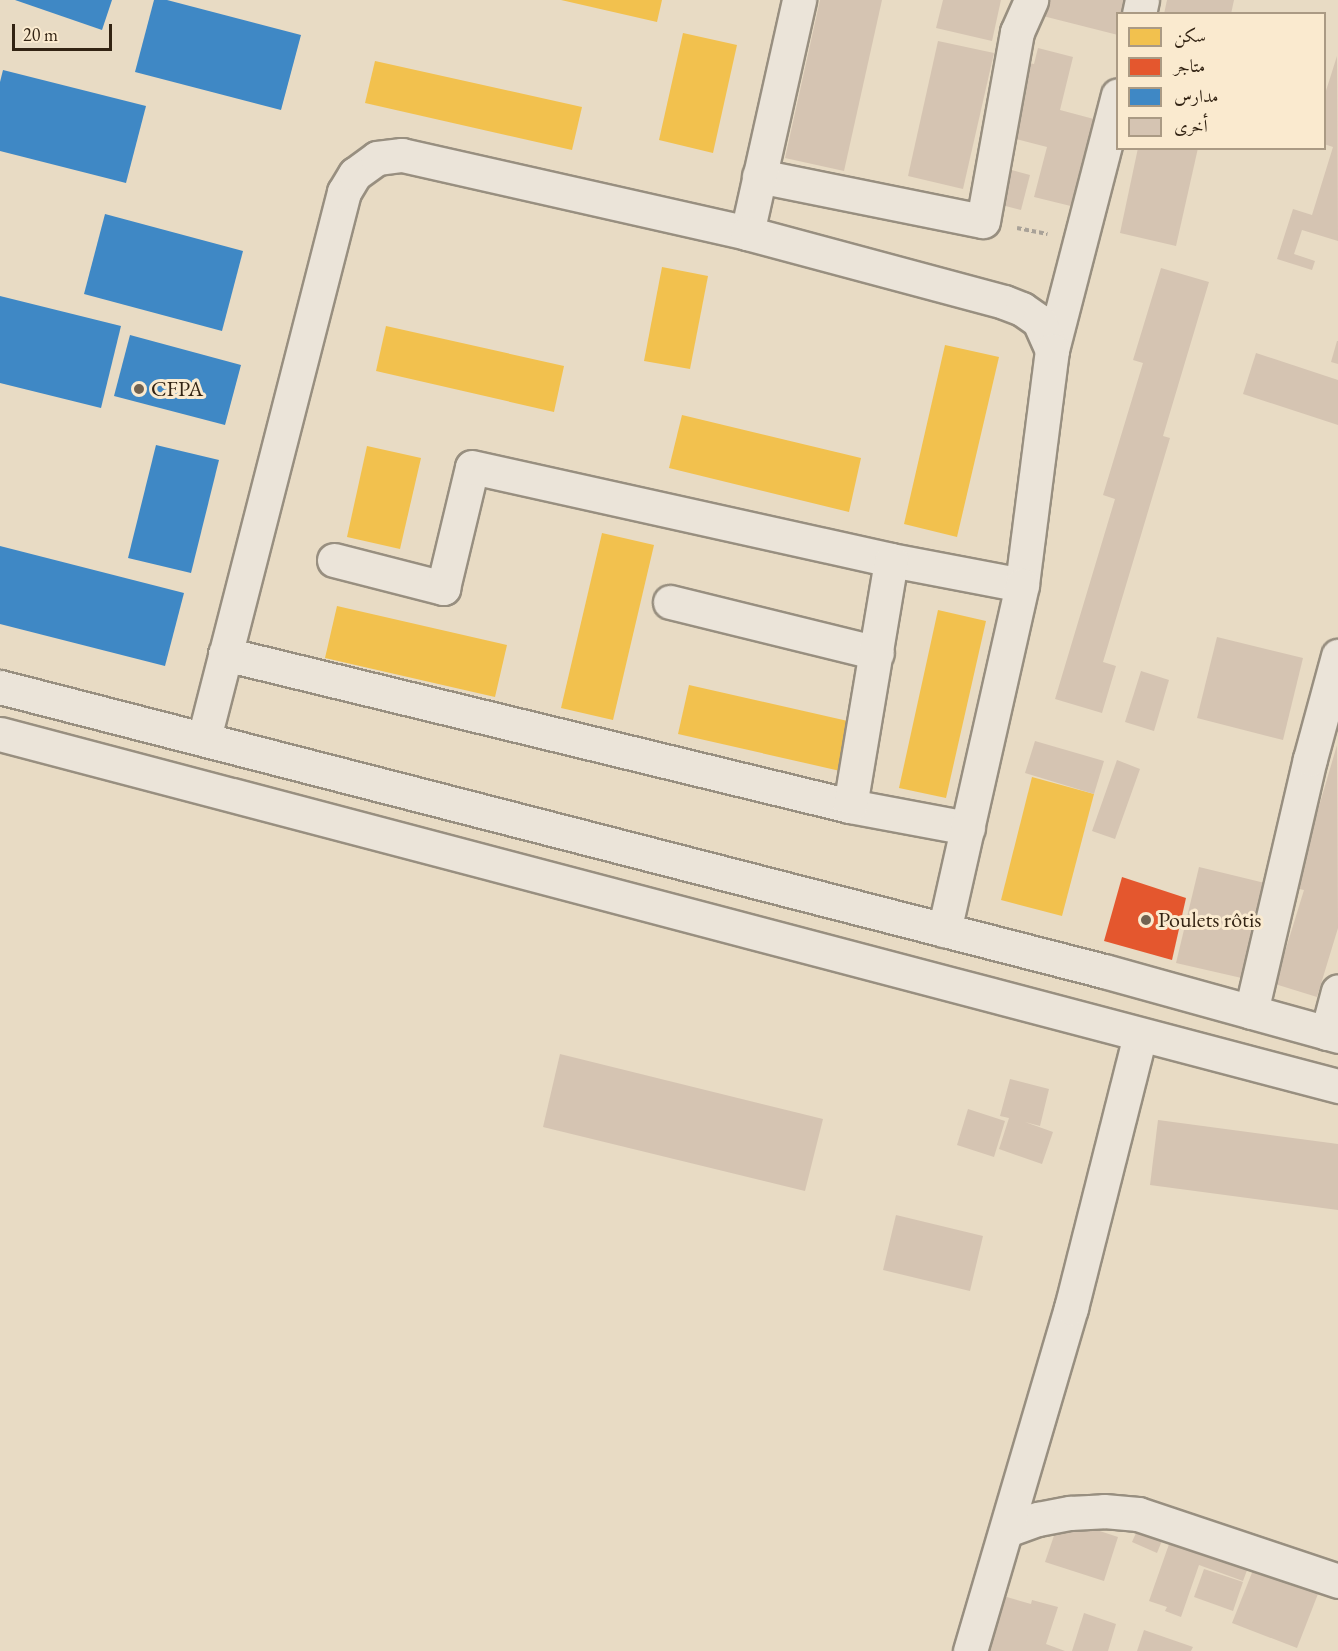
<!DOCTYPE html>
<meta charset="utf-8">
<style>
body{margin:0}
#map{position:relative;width:1338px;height:1651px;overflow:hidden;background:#e8dbc4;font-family:"EB Garamond",Amiri,serif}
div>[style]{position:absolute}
.homes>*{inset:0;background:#f2c14e}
.shops>*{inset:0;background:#e4572e}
.schools>*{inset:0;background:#3f88c5}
.building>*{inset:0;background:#d5c4b2}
.path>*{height:4px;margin-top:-2px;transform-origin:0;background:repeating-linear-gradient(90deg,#a9a298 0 4.5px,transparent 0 7.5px)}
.roads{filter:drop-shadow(2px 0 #988f80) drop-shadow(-2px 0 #988f80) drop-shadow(0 2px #988f80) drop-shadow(0 -2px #988f80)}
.minor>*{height:33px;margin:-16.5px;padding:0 16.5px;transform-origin:16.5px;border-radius:16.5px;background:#ebe4d9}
.secondary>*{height:33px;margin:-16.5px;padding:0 16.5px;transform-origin:16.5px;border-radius:16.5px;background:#ebe4d9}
.dots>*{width:16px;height:16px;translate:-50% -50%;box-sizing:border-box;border:3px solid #faeacf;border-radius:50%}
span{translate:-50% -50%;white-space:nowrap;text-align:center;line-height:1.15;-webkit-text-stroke:6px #faeacf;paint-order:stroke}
.poi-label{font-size:22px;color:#322313}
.left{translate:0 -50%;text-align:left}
.legend{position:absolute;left:1116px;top:12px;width:210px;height:138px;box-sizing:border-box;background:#faeacf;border:2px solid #aa9a84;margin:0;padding:8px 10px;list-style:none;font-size:18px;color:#322313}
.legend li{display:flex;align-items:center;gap:12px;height:30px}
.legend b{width:30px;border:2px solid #aa9a84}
.scale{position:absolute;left:12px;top:24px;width:100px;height:27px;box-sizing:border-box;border:3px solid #322313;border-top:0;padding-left:8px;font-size:18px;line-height:21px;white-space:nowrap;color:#322313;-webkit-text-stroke:4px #faeacf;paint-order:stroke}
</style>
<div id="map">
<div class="homes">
<div style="clip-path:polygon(561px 0,662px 0,657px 22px)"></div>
<div style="clip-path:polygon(683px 33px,737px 45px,713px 153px,659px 140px)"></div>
<div style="clip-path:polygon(375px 61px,582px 107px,572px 150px,365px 103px)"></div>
<div style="clip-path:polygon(662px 267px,708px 276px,690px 369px,644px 361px)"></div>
<div style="clip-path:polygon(386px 326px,564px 366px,554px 412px,376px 371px)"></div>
<div style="clip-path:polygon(945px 345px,999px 357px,957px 537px,904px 524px)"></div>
<div style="clip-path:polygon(682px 415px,861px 458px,849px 512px,669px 468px)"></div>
<div style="clip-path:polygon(367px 446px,421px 458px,400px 549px,347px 537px)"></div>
<div style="clip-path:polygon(602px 533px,654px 545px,613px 720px,561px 708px)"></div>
<div style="clip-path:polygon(337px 606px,507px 645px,495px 697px,325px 658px)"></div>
<div style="clip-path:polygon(938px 610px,986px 621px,946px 798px,899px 788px)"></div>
<div style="clip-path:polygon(689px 685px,861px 724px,849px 773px,678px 734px)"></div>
<div style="clip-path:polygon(1032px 777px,1094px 794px,1062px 916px,1001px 900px)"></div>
</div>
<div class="shops">
<div style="clip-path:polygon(1122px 877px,1186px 898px,1172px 960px,1104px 941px)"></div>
</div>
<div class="schools">
<div style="clip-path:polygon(15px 0,112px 0,102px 30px)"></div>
<div style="clip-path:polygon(154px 0,167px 0,301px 35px,281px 110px,135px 72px)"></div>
<div style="clip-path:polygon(3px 70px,146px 106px,126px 183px,0 151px,0 82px)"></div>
<div style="clip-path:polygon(105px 214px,243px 251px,222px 331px,84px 294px)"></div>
<div style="clip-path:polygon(0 296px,121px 326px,101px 408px,0 383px)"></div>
<div style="clip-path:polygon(130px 335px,241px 365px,225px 425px,114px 396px)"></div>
<div style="clip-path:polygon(156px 445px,219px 460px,191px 573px,128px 558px)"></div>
<div style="clip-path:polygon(0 546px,184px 593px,165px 666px,0 624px)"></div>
</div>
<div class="building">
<div style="clip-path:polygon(820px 0,882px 0,844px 171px,785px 158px)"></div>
<div style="clip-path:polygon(943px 0,1001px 0,992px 41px,936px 28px)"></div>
<div style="clip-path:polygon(1034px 0,1132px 0,1128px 14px,1118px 14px,1118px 35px,1031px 13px)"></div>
<div style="clip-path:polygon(1167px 0,1234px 0,1231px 14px,1164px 14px)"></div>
<div style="clip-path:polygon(938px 41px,994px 53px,963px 189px,908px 176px)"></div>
<div style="clip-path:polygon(1038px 48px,1073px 57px,1060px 110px,1105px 122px,1083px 209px,1034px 197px,1047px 147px,996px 134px,1015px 60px,1034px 64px)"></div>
<div style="clip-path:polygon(1337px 56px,1338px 241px,1302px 230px,1294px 254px,1315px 261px,1312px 270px,1277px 259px,1293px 209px,1312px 215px,1333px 147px,1324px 144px,1324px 97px)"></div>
<div style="clip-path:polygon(1138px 148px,1198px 148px,1176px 246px,1120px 233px)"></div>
<div style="clip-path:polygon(1004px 168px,1030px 175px,1021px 210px,994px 203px)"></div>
<div style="clip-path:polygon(1161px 268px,1209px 282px,1163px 436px,1170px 438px,1103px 662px,1116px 666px,1102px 713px,1055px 699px,1115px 499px,1103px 495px,1143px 363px,1133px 360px)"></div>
<div style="clip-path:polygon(1337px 341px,1338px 341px,1338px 364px,1331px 362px)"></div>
<div style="clip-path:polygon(1256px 353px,1338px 380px,1338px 425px,1243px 394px)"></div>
<div style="clip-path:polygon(1217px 637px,1303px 658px,1283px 740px,1197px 718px)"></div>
<div style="clip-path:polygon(1141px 671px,1169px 680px,1154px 731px,1125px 722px)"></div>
<div style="clip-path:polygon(1035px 741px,1104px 761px,1094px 794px,1025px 773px)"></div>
<div style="clip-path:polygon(1337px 745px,1338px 928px,1317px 997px,1275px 984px,1304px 890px,1295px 888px)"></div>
<div style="clip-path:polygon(1117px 760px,1140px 769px,1115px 839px,1092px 831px)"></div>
<div style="clip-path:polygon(1199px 867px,1269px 884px,1246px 979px,1176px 963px)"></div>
<div style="clip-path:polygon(560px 1054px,823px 1119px,805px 1191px,543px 1127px)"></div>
<div style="clip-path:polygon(1010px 1079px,1049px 1089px,1040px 1126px,1025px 1122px,1053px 1132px,1042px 1164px,999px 1149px,1009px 1118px,1000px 1116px)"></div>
<div style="clip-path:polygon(968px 1109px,1005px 1121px,994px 1157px,957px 1145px)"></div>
<div style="clip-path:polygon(1158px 1120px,1338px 1144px,1338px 1210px,1150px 1185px)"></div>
<div style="clip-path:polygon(896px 1215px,983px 1236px,970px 1291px,883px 1270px)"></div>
<div style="clip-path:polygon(1149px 1504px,1173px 1514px,1157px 1553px,1132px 1542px)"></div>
<div style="clip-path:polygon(1060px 1518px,1118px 1537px,1104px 1581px,1045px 1562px)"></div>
<div style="clip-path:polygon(1174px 1530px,1256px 1546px,1243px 1581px,1199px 1565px,1181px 1617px,1165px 1611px,1167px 1607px,1149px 1601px)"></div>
<div style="clip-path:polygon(1259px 1555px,1323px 1581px,1297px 1648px,1232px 1623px)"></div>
<div style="clip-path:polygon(1204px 1569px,1243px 1582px,1233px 1611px,1194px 1597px)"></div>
<div style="clip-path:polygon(1000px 1595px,1031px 1604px,1032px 1600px,1058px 1607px,1046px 1644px,1065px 1651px,982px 1651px)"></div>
<div style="clip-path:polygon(1084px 1613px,1116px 1624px,1108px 1651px,1072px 1651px)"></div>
<div style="clip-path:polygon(1144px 1630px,1193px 1647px,1191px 1651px,1137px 1651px)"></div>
</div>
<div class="path">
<div style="left:1017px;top:228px;width:31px;rotate:11deg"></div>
</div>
<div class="roads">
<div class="minor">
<div style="left:1139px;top:14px;width:14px;rotate:-78deg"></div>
<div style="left:759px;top:176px;width:228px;rotate:11.4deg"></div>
<div style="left:983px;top:221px;width:192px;rotate:-79.8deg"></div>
<div style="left:1017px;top:32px;width:35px;rotate:-66deg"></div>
<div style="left:747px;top:233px;width:239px;rotate:-77.4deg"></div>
<div style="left:1052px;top:350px;width:263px;rotate:-75.5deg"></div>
<div style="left:334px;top:560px;width:113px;rotate:14.4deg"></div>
<div style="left:443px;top:588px;width:124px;rotate:-76.5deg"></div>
<div style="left:472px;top:467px;width:429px;rotate:12.5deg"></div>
<div style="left:891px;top:560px;width:133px;rotate:10.8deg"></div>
<div style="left:670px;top:602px;width:213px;rotate:13.8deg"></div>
<div style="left:225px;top:654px;width:643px;rotate:13.67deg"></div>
<div style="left:850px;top:806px;width:120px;rotate:10.6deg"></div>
<div style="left:204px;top:738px;width:564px;rotate:-75.62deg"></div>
<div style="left:344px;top:192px;width:21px;rotate:-59deg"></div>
<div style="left:355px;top:174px;width:27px;rotate:-36deg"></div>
<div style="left:377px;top:158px;width:25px;rotate:-7deg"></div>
<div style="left:402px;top:155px;width:354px;rotate:12.7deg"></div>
<div style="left:747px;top:233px;width:266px;rotate:15deg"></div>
<div style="left:1004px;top:302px;width:19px;rotate:21deg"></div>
<div style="left:1022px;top:309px;width:21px;rotate:35deg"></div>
<div style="left:1039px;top:321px;width:32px;rotate:66deg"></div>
<div style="left:1052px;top:350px;width:237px;rotate:97.3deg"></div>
<div style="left:1022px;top:585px;width:354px;rotate:102.7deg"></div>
<div style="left:850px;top:806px;width:249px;rotate:-80.5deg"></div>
<div style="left:1251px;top:1012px;width:260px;rotate:-76.9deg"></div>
<div style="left:1310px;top:759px;width:107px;rotate:-74.8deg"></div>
<div style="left:1327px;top:1033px;width:43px;rotate:-75.3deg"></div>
<div style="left:1007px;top:1530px;width:33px;rotate:-20deg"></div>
<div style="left:1038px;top:1519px;width:33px;rotate:-11deg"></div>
<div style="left:1070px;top:1513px;width:34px;rotate:-3deg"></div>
<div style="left:1104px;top:1511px;width:34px;rotate:5deg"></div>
<div style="left:1138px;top:1514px;width:211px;rotate:18.5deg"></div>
<div style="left:970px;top:1651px;width:358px;rotate:-73.6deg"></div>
<div style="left:1071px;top:1308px;width:281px;rotate:-75.8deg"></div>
</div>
<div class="secondary">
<div style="left:0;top:687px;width:1140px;rotate:14.43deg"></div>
<div style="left:1104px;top:971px;width:243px;rotate:15.5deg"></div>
<div style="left:0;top:734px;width:1384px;rotate:14.74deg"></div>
</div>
</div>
<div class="dots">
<div style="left:139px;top:389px;background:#726351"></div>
<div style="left:1146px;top:920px;background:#726351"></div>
</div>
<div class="poi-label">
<span class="left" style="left:151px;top:389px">CFPA</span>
<span class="left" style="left:1158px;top:920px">Poulets rôtis</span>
</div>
<ul class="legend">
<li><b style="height:16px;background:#f2c14e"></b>سكن</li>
<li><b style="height:16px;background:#e4572e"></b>متاجر</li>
<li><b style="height:16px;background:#3f88c5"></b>مدارس</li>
<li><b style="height:16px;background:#d5c4b2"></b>أخرى</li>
</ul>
<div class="scale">20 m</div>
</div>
